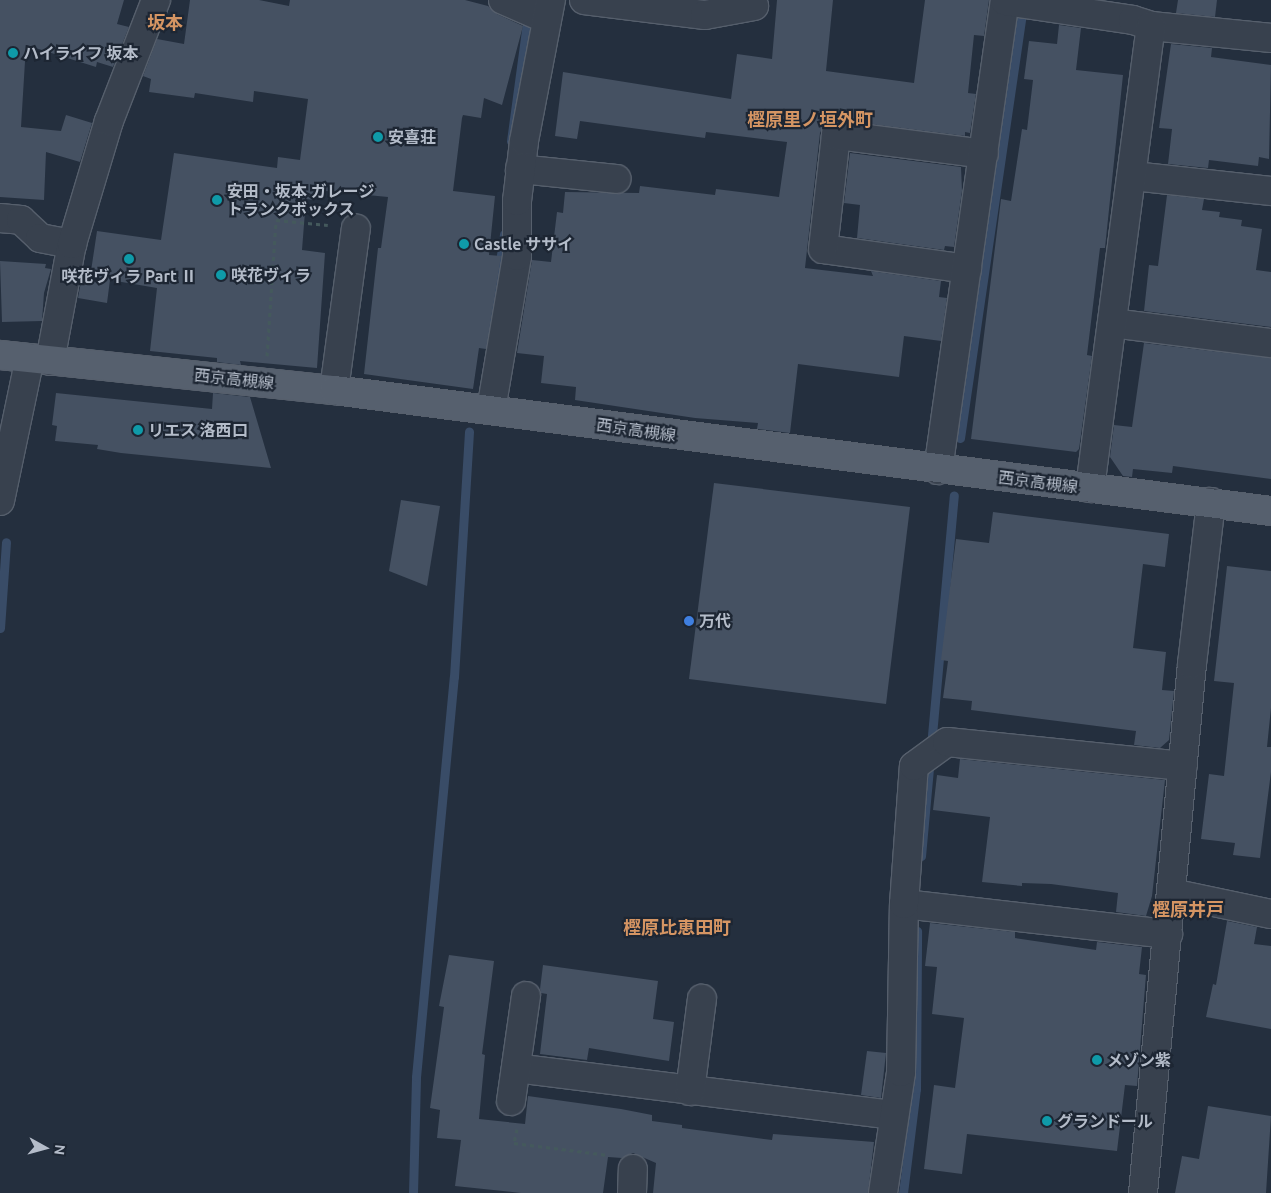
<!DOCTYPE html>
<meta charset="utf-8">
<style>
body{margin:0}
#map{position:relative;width:1271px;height:1193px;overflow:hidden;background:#242f3e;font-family:Ubuntu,"Noto Sans JP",sans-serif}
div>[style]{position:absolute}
.stream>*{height:9px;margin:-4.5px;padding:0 4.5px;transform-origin:4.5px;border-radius:4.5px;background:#394c67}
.building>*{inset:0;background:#455162}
.path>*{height:3px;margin-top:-1.5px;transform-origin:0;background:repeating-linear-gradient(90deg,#44595c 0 4px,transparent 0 8px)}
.roads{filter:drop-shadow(1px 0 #565f6c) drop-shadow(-1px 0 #565f6c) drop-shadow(0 1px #565f6c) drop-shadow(0 -1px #565f6c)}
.minor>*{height:28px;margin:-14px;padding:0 14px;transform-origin:14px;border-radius:14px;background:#38414e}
.major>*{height:28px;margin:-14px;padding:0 14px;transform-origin:14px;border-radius:14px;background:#56606e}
.dots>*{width:14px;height:14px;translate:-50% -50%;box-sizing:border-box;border:2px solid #1d2633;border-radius:50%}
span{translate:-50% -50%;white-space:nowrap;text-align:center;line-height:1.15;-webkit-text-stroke:4.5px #1d2633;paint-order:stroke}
.poi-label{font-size:16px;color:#b4bcc9;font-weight:700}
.left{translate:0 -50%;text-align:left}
.street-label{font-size:16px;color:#b4bcc9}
.neighbourhood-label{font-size:18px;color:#d59563;font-weight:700}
.north{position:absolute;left:20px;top:1123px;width:50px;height:50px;-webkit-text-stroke:4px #1d2633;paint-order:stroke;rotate:97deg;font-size:14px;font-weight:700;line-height:20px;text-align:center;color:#b4bcc9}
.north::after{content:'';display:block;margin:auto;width:18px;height:22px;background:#b4bcc9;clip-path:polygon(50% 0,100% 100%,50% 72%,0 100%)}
</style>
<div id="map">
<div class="stream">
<div style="left:511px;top:141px;width:127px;rotate:-82.3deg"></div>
<div style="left:488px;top:344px;width:111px;rotate:-81.7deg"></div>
<div style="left:960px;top:438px;width:435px;rotate:-81.7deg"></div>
<div style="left:0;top:628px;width:86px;rotate:-86deg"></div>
<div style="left:921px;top:856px;width:362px;rotate:-84.8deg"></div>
<div style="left:413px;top:1193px;width:116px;rotate:-88.5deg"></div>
<div style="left:416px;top:1077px;width:402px;rotate:-84.6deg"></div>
<div style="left:454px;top:677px;width:246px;rotate:-86.5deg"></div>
<div style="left:903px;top:1193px;width:105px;rotate:-82.9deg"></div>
<div style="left:916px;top:1089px;width:158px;rotate:-89.6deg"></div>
</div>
<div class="building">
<div style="clip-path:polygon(0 0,124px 0,117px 24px,129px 27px,113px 67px,97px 62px,96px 67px,26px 45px,21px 127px,61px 131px,66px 115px,92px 123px,80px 162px,46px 152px,44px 200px,0 197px)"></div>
<div style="clip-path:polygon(190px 0,259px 0,289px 6px,290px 0,465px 0,488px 6px,497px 14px,523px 26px,502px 105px,484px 98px,481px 118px,463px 115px,462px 118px,453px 191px,495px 196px,489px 255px,501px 256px,486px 349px,479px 348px,473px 389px,364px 374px,378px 248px,381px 248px,388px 197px,326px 191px,325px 196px,315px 195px,314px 200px,306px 199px,302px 250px,325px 253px,317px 368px,240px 361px,241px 365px,217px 362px,217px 358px,150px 351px,157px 288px,110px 280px,107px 303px,78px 298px,83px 271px,91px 271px,97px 231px,161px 240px,174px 153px,277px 168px,278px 157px,300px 160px,308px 99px,254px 91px,253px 102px,195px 93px,194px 98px,149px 92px,151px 79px,143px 76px,157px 39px,184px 44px)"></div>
<div style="clip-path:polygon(777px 0,833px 0,826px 71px,914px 83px,925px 0,989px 0,984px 36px,974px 35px,968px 93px,976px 94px,970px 133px,965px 132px,965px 136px,838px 120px,824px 125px,820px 133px,805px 268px,873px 276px,871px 271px,941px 281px,939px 297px,947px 298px,941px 341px,904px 336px,899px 377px,798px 364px,790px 433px,757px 429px,758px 423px,695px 418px,575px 400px,576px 387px,541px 383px,544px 356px,517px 353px,532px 260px,551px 262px,557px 212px,563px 213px,565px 192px,639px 193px,640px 186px,715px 195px,716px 189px,779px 197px,787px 142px,706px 132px,705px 138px,580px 121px,577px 139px,555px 136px,563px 72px,731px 99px,737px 54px,772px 59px)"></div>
<div style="clip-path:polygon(1178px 0,1217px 0,1215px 17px,1176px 13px)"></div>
<div style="clip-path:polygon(1059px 25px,1081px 28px,1076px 70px,1123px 75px,1105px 248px,1100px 248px,1087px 355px,1092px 356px,1079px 449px,1076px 452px,971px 439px,1001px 199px,1011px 201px,1022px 129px,1027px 130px,1033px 80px,1024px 79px,1029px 41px,1057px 44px)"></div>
<div style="clip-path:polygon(1171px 44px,1212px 48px,1211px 57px,1271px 65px,1269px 159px,1259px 157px,1258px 166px,1209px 160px,1208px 168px,1168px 164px,1172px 129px,1159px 128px)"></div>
<div style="clip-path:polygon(850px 153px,961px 167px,962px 191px,954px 247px,945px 246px,944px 250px,857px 238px,860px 205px,844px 203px)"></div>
<div style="clip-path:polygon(1167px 195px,1204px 199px,1202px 210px,1220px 212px,1219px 217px,1242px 220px,1241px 226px,1262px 229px,1256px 270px,1271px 272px,1271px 327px,1144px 311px,1149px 265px,1158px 266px)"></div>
<div style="clip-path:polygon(0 261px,46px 264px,45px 268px,51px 269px,44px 293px,42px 321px,2px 322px)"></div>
<div style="clip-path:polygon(1144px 343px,1271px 358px,1271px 479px,1173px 466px,1172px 473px,1133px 469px,1132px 477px,1123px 476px,1110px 457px,1114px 425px,1132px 427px)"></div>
<div style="clip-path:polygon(56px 393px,212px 409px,213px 393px,250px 397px,271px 468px,121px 453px,97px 449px,98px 445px,55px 441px,57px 426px,52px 425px)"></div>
<div style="clip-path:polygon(714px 483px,910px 507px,886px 704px,689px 679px)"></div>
<div style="clip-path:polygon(401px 500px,440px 506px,427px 586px,389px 571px)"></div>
<div style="clip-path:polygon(993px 512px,1169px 534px,1165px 567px,1143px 564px,1133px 648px,1166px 652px,1162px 690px,1174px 691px,1169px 740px,1160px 748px,1134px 745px,1136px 731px,971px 710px,972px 701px,943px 698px,948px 661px,941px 660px,956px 539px,989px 543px)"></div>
<div style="clip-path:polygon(1227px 566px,1271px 571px,1271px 708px,1267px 747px,1271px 747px,1271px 772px,1260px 858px,1233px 855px,1235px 843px,1201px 839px,1209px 774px,1224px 776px,1234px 683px,1214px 681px)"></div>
<div style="clip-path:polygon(960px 759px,1165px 780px,1152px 896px,1146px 916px,1116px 912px,1118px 893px,1051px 884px,1022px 883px,1022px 886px,982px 882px,990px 817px,933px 810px,937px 775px,958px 778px)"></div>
<div style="clip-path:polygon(1227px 921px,1257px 927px,1254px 944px,1271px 946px,1271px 1029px,1206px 1017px,1213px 984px,1216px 985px)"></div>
<div style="clip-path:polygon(930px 923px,1015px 932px,1015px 938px,1096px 950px,1097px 942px,1142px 947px,1139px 974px,1146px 975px,1137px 1086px,1125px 1085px,1117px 1151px,967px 1134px,962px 1174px,924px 1169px,934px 1085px,955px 1088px,964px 1018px,932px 1014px,937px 967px,925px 966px)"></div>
<div style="clip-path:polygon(449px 955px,494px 961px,482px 1054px,485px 1055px,479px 1119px,525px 1124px,528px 1096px,621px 1109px,652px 1115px,652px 1121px,682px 1125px,682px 1128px,772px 1140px,773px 1134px,874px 1142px,868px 1193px,653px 1193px,656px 1163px,633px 1153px,622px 1158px,608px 1157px,603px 1193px,521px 1193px,455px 1186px,461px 1140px,437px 1138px,440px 1110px,430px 1108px,444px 1007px,439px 1006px)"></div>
<div style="clip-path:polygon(543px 965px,658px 981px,653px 1019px,674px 1022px,669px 1061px,589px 1048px,587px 1060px,540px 1054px,547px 994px,541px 993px,540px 989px)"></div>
<div style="clip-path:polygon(867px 1051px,886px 1053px,881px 1098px,861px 1095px)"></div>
<div style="clip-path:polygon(1208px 1106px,1271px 1116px,1266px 1193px,1175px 1193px,1182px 1156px,1199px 1159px)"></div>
</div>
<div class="path">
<div style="left:267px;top:356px;width:136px;rotate:-86.2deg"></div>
<div style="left:276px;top:220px;width:52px;rotate:5.5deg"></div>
<div style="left:517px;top:1129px;width:14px;rotate:102deg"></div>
<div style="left:514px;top:1143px;width:95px;rotate:7.3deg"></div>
</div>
<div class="roads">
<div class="minor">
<div style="left:503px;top:0;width:48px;rotate:23.4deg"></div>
<div style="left:584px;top:0;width:122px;rotate:7.1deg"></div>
<div style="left:705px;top:15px;width:50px;rotate:-10.4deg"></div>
<div style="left:520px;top:169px;width:97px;rotate:5.9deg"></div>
<div style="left:1133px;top:176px;width:139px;rotate:6.2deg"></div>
<div style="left:0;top:218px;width:21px;rotate:5deg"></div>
<div style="left:21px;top:220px;width:26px;rotate:43deg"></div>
<div style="left:40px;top:238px;width:33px;rotate:11deg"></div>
<div style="left:967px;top:269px;width:145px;rotate:-172.1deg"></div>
<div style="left:823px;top:249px;width:115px;rotate:-83.5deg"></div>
<div style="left:836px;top:135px;width:149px;rotate:7.3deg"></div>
<div style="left:1112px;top:323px;width:160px;rotate:7.2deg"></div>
<div style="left:50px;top:361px;width:119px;rotate:-79.4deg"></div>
<div style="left:72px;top:244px;width:128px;rotate:-73.3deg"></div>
<div style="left:109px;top:121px;width:130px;rotate:-68.8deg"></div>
<div style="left:334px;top:390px;width:163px;rotate:-82.3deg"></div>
<div style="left:491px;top:410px;width:156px;rotate:-80.4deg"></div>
<div style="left:517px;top:256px;width:55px;rotate:-90deg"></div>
<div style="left:517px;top:201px;width:60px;rotate:-83.3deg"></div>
<div style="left:524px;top:141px;width:144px;rotate:-79.2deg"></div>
<div style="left:938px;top:470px;width:474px;rotate:-81.9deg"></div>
<div style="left:1005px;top:1px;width:129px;rotate:8.4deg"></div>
<div style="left:1133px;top:20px;width:19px;rotate:18deg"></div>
<div style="left:1151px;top:26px;width:121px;rotate:5.7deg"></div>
<div style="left:1090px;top:488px;width:466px;rotate:-82.5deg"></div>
<div style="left:0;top:501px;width:146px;rotate:-78.2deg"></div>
<div style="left:1171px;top:893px;width:102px;rotate:11.9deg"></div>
<div style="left:904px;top:904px;width:266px;rotate:6.5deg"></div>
<div style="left:516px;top:1068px;width:381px;rotate:7.1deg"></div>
<div style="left:690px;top:1091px;width:93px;rotate:-82.6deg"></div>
<div style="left:511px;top:1101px;width:106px;rotate:-81.9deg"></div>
<div style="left:632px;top:1193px;width:24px;rotate:-88deg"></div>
<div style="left:883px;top:1193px;width:122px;rotate:-81.5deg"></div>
<div style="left:901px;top:1072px;width:168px;rotate:-89deg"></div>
<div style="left:904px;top:904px;width:138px;rotate:-85.9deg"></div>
<div style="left:914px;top:766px;width:41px;rotate:-36deg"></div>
<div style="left:947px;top:742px;width:237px;rotate:5.8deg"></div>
<div style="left:1143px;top:1193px;width:531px;rotate:-84.71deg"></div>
<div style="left:1192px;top:664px;width:163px;rotate:-83.3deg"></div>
</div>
<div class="major">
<div style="left:0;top:355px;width:336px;rotate:6deg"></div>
<div style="left:334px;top:390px;width:945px;rotate:7.36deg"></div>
</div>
</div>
<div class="dots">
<div style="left:13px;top:53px;background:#0f9aa8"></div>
<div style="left:378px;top:137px;background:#0f9aa8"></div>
<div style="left:217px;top:200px;background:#0f9aa8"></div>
<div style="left:464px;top:244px;background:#0f9aa8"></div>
<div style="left:129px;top:259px;background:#0f9aa8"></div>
<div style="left:221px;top:275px;background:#0f9aa8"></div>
<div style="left:138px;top:430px;background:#0f9aa8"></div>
<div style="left:689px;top:621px;background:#3f7fe0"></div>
<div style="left:1097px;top:1060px;background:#0f9aa8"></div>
<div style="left:1047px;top:1121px;background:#0f9aa8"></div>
</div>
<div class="poi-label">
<span class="left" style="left:23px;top:53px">ハイライフ 坂本</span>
<span class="left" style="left:388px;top:137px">安喜荘</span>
<span class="left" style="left:227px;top:200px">安田・坂本 ガレージ<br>トランクボックス</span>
<span class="left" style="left:474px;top:244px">Castle ササイ</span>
<span class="left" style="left:231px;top:275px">咲花ヴィラ</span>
<span style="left:129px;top:276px">咲花ヴィラ Part Ⅱ</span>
<span class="left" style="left:148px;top:430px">リエス 洛西口</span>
<span class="left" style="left:699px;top:621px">万代</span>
<span class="left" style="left:1107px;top:1060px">メゾン紫</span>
<span class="left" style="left:1057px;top:1121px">グランドール</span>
</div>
<div class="street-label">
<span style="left:234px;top:379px;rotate:6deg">西京高槻線</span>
<span style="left:636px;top:430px;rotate:8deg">西京高槻線</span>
<span style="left:1038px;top:482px;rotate:7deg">西京高槻線</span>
</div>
<div class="neighbourhood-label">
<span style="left:165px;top:22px">坂本</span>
<span style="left:810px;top:119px">樫原里ノ垣外町</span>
<span style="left:1188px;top:909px">樫原井戸</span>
<span style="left:677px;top:927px">樫原比恵田町</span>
</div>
<div class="north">N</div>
</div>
